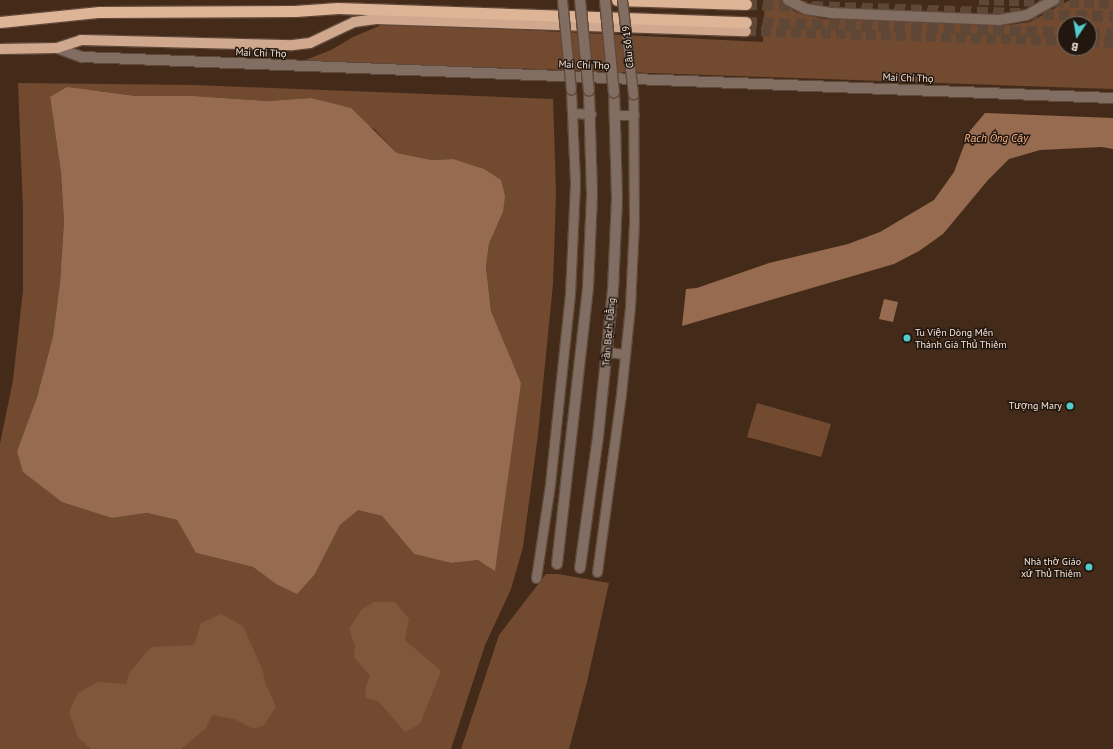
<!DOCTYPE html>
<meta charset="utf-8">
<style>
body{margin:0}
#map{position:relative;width:1113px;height:749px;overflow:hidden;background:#442b19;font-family:"PT Sans",sans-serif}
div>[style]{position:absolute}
.green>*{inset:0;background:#714a30}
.forest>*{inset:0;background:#80573b}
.water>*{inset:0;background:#966b4f}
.primary-tunnel>*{height:10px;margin-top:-5px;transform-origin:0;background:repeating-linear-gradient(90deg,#5f4737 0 10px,transparent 0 15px)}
.trunk-tunnel>*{height:11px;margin-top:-5.5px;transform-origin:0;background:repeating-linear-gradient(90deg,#5f4737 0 11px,transparent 0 16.5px)}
.roads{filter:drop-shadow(1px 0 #614939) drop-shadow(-1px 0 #614939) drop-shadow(0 1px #614939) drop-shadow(0 -1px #614939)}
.minor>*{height:9px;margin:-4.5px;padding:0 4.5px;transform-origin:4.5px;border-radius:4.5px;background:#816d61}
.tertiary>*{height:10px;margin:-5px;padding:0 5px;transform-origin:5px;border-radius:5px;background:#816d61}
.primary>*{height:10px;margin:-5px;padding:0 5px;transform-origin:5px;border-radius:5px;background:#cfa88e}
.trunk>*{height:11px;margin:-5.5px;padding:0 5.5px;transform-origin:5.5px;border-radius:5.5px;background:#deb497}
.bridges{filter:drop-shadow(1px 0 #614939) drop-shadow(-1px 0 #614939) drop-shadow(0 1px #614939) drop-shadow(0 -1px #614939)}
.minor-bridge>*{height:9px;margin:-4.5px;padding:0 4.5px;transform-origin:4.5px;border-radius:4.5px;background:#816d61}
.tertiary-bridge>*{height:10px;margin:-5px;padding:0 5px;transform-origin:5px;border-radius:5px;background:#816d61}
.dots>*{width:11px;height:11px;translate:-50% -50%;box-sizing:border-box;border:2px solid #22170f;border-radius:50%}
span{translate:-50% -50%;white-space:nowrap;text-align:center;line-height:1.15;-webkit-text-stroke:3px #22170f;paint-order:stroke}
.street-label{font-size:10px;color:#f9e8de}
.poi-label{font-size:10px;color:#f9e8de}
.left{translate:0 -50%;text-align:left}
.right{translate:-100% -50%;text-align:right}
.water-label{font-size:11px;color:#f7b487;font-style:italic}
.north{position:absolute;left:1057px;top:16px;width:40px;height:40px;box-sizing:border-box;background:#22170f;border:1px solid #786b62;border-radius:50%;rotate:192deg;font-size:11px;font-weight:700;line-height:16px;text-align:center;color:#f9e8de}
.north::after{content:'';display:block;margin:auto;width:14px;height:18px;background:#52cdce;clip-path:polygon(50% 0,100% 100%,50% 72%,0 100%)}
</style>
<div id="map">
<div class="green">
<div style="clip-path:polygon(evenodd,765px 0,782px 0,795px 12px,823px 19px,1009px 25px,1030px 22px,1070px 0,1113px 0,1113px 89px,303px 61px,331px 50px,353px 37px,386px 23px,763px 42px,765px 0,1065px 24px,1089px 24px,1089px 48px,1065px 48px,1065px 24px)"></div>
<div style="clip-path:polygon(evenodd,18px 83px,193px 85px,553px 99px,556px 193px,553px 284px,538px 435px,523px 547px,511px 589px,485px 645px,451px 749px,0 749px,0 444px,13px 380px,23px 290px,23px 210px,18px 83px,99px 91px,136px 96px,194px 96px,267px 101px,312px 98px,374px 129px,397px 153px,432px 160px,453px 159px,503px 212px,489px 244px,486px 267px,491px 311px,521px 383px,478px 560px,451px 563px,414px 554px,382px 516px,358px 509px,340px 525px,315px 574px,276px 584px,253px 567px,196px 553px,177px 520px,147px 513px,112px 518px,17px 451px,37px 397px,53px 336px,60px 282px,64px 221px,61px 173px,50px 98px,99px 91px)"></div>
<div style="clip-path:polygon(757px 403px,831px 424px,821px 457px,747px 437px)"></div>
<div style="clip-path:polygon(546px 574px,558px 574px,609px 583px,587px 682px,569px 749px,461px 749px,499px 635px)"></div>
</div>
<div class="forest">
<div style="clip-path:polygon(374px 602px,395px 602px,409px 619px,405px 640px,441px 671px,420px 724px,405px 732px,378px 701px,366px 698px,365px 688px,370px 676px,354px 657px,355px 646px,349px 629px,361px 610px)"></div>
<div style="clip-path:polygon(221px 614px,243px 626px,263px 671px,265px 682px,276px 707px,264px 725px,254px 729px,234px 719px,212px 715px,206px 728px,181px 749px,91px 749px,78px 737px,69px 712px,78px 693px,97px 682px,126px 684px,129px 673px,151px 647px,194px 645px,201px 623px)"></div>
</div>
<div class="water">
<div style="clip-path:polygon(67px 87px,136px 96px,194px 96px,267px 101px,311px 98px,351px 108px,397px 153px,432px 160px,453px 159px,484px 169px,501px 180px,505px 196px,503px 212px,489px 244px,486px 267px,491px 311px,521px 383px,495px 571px,478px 560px,451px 563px,414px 554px,382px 516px,358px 510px,340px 525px,315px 574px,297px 594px,276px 584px,253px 567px,196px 553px,177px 520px,147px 513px,112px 518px,62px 502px,23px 472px,17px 451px,37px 397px,53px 336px,60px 282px,64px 221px,61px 173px,50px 97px)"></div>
<div style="clip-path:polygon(985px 113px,1113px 118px,1113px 149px,1102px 147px,1040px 150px,1009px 159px,988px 180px,943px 234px,919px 251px,894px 264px,682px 326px,686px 289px,697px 288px,769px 263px,848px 244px,880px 232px,934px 200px,954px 172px,969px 132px)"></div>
<div style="clip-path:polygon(884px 299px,898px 302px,893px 322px,879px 319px)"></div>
</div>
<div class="primary-tunnel">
<div style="left:979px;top:0;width:134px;rotate:1.7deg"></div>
<div style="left:746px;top:31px;width:319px;rotate:1.8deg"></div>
<div style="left:1089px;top:42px;width:24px;rotate:2deg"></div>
</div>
<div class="trunk-tunnel">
<div style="left:746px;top:4px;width:367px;rotate:1.9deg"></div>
<div style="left:746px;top:22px;width:319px;rotate:1.8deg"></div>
<div style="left:1089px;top:33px;width:24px;rotate:2deg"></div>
</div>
<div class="roads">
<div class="minor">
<div style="left:572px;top:113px;width:19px;rotate:3deg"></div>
<div style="left:615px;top:115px;width:19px"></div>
<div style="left:608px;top:352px;width:17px;rotate:7deg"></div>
<div style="left:597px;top:572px;width:180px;rotate:-82.3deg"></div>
<div style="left:621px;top:394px;width:87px;rotate:-84.1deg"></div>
<div style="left:630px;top:307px;width:85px;rotate:-87.3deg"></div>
<div style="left:634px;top:222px;width:128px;rotate:-90.4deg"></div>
<div style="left:536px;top:578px;width:95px;rotate:-81.5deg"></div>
<div style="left:550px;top:484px;width:191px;rotate:-84deg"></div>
<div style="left:570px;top:294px;width:112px;rotate:-87.4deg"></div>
<div style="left:575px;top:182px;width:92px;rotate:-92.5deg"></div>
</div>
<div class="tertiary">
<div style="left:788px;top:0;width:20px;rotate:27deg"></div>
<div style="left:806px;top:9px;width:25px;rotate:9deg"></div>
<div style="left:831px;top:13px;width:168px;rotate:2.4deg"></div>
<div style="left:999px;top:20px;width:28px;rotate:-10deg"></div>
<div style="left:1027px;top:15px;width:31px;rotate:-29deg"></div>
<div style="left:57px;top:48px;width:27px;rotate:20deg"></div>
<div style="left:82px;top:57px;width:1032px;rotate:2.28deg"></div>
<div style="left:557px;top:564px;width:279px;rotate:-83.6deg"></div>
<div style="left:588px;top:287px;width:93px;rotate:-87.5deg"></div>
<div style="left:592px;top:194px;width:103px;rotate:-91.7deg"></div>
<div style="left:580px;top:568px;width:132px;rotate:-82.2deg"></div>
<div style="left:598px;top:437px;width:148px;rotate:-84.2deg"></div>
<div style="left:613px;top:290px;width:92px;rotate:-87.5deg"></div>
<div style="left:617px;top:198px;width:105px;rotate:-91.6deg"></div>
</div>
<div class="primary">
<div style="left:0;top:49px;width:57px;rotate:-1deg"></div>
<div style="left:57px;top:48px;width:25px;rotate:-18deg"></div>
<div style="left:81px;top:40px;width:212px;rotate:1.4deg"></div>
<div style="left:293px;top:45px;width:17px;rotate:-7deg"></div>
<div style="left:310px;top:43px;width:49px;rotate:-25.5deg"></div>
<div style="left:354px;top:22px;width:22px;rotate:-8deg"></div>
<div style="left:376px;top:19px;width:370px;rotate:1.9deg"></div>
</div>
<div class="trunk">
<div style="left:617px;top:0;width:129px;rotate:1.8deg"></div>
<div style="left:0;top:22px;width:100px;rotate:-5.8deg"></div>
<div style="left:99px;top:12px;width:196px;rotate:-0.3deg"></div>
<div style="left:295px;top:11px;width:43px;rotate:-4deg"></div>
<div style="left:338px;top:8px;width:408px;rotate:2deg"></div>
</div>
</div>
<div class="bridges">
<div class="minor-bridge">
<div style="left:562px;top:0;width:90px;rotate:84.3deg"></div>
<div style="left:622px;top:0;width:95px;rotate:83.3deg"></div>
</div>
<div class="tertiary-bridge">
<div style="left:580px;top:0;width:91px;rotate:84.4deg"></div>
<div style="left:605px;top:0;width:93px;rotate:84.5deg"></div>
</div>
</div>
<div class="dots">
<div style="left:907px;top:338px;background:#52cdce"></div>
<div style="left:1070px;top:406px;background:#52cdce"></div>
<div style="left:1089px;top:567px;background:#52cdce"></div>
</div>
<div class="street-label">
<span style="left:628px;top:47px;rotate:-96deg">Cầu số 19</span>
<span style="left:261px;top:53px;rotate:2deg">Mai Chí Thọ</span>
<span style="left:584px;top:65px;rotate:2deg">Mai Chí Thọ</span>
<span style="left:908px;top:78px;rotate:2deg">Mai Chí Thọ</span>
<span style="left:609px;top:332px;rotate:-85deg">Trần Bạch Đằng</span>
</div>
<div class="poi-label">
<span class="left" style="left:915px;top:338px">Tu Viện Dòng Mến<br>Thánh Giá Thủ Thiêm</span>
<span class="right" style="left:1062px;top:406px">Tượng Mary</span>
<span class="right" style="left:1081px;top:567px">Nhà thờ Giáo<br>xứ Thủ Thiêm</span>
</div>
<div class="water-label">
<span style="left:996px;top:138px">Rạch Ông Cậy</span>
</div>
<div class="north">B</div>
</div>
